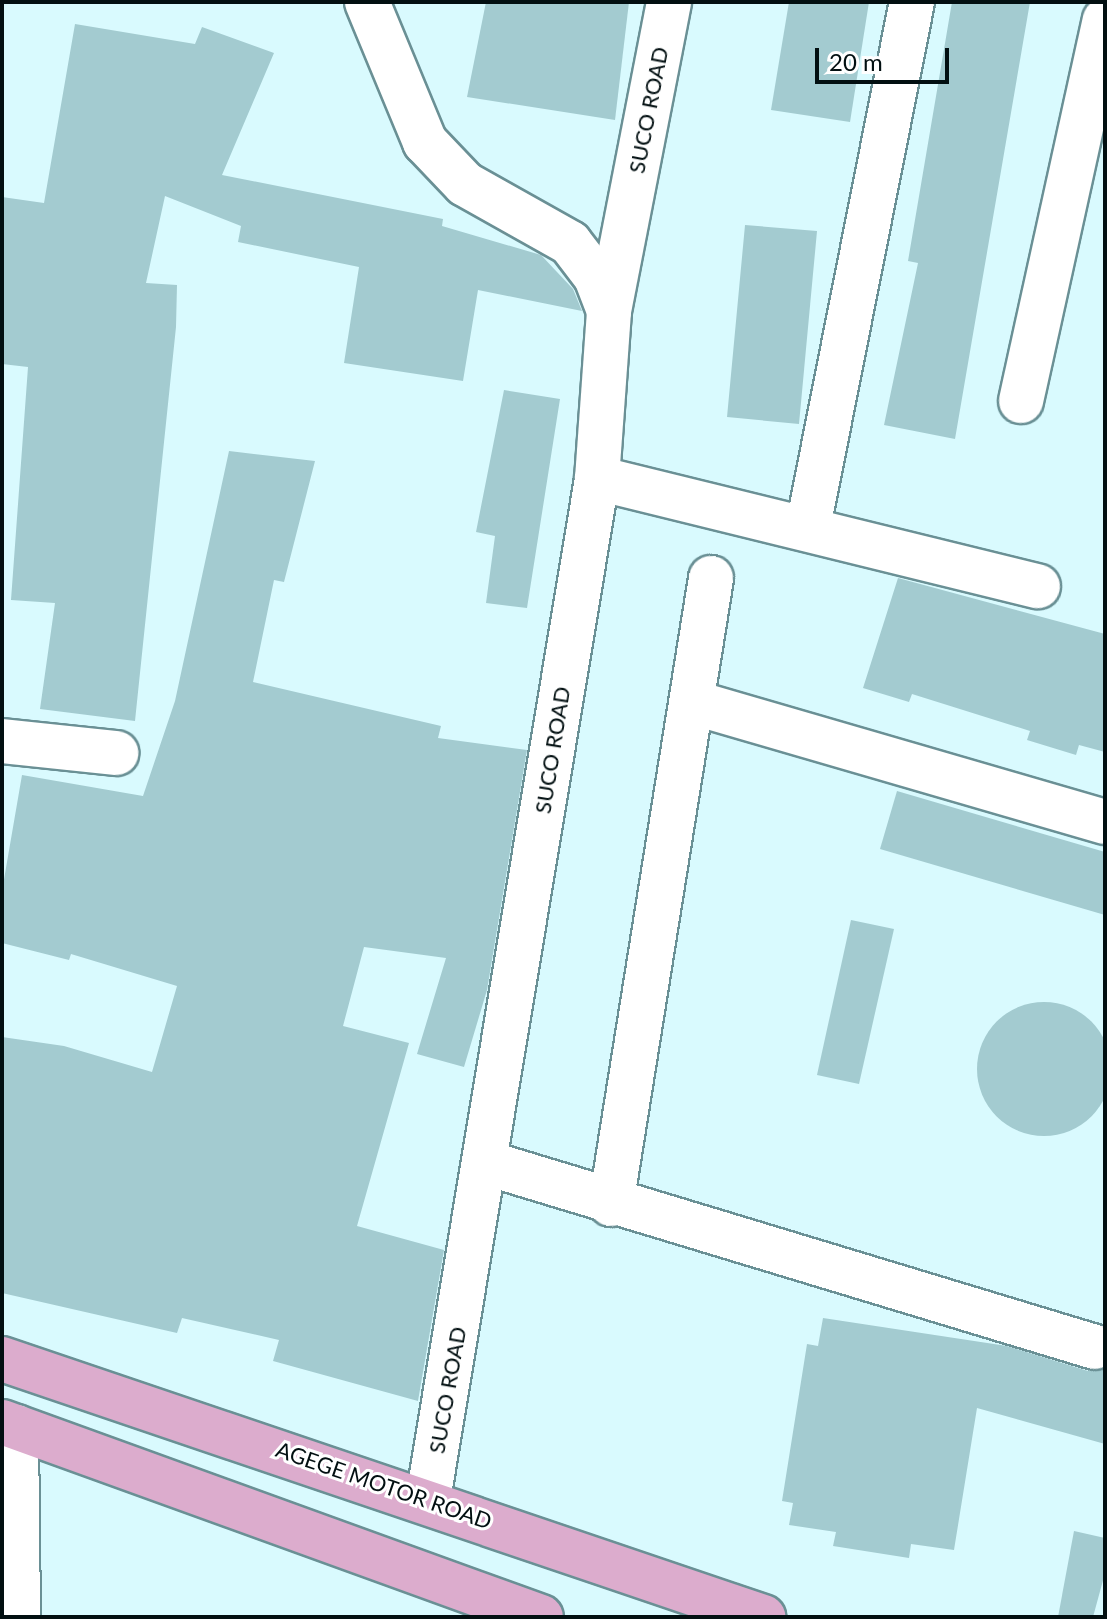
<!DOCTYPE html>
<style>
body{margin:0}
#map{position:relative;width:1107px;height:1619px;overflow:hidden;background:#d9fafe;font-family:Lato,sans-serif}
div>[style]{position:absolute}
.building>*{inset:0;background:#a3cbd0}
.round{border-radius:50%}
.roads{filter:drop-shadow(2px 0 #6a9095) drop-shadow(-2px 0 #6a9095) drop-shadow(0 2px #6a9095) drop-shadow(0 -2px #6a9095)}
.minor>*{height:44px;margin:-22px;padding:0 22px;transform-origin:22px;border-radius:22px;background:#fff}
.major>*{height:44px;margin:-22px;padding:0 22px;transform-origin:22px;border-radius:22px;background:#dcaccd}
span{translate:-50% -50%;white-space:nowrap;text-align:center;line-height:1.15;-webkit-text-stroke:6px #fff;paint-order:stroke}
.street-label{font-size:22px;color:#020f11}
.frame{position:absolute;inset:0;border:4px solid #020f11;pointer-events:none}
.scale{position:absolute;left:815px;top:48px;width:134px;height:36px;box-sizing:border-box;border:4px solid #020f11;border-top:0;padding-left:10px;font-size:24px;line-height:28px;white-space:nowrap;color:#020f11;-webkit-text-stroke:6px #fff;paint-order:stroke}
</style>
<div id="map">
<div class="building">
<div style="clip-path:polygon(486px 2px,629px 2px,615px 120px,467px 97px)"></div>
<div style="clip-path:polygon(789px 2px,869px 2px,850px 122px,771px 110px)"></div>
<div style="clip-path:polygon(952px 2px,1030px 2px,955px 439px,884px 425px,918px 263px,908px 261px)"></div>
<div style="clip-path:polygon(75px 24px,195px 44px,202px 27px,274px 53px,222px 175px,443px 219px,442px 226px,541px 255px,573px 289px,582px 311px,478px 290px,463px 381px,344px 363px,359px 267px,238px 242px,241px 226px,165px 196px,146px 283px,177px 285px,176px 327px,135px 721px,40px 709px,55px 603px,11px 600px,28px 367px,2px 364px,2px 197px,44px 203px)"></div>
<div style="clip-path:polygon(745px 225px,817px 231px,799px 424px,727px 417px)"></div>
<div style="clip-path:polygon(504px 390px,560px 399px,527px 608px,486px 603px,495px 536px,476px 532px)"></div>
<div style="clip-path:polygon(229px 451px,315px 461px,284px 582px,274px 580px,253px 682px,441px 726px,438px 738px,527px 750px,487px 990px,464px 1067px,417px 1054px,446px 958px,364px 947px,343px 1026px,409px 1043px,357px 1226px,444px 1250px,418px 1401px,273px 1361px,279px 1340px,182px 1318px,177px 1333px,2px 1293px,2px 1037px,64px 1046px,152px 1072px,177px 986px,71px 954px,69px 960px,2px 943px,2px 891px,22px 775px,143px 796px,175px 701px)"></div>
<div style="clip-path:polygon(898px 578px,1105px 634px,1105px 752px,1079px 745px,1076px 755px,1027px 740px,1030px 731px,912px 694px,909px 702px,863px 688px)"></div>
<div style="clip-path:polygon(897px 791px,1105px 852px,1105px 915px,880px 849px)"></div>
<div style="clip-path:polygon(851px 920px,894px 929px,859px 1084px,817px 1075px)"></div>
<div class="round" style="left:977px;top:1002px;width:134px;height:134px"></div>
<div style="clip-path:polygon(823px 1318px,1007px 1346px,1088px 1371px,1105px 1369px,1105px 1444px,977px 1408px,954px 1550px,911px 1544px,909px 1558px,833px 1546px,836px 1532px,789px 1525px,793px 1503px,782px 1501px,807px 1344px,818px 1346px)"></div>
<div style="clip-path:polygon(1074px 1531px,1105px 1538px,1105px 1573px,1093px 1617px,1058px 1617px)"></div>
</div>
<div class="roads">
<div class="minor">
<div style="left:367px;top:2px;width:152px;rotate:67.5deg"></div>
<div style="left:425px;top:142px;width:58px;rotate:46.4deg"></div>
<div style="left:465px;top:184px;width:120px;rotate:29.3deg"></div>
<div style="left:570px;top:243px;width:43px;rotate:52.6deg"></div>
<div style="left:596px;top:277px;width:36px;rotate:69deg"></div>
<div style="left:1021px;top:401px;width:390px;rotate:-77.6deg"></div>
<div style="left:597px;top:478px;width:454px;rotate:13.8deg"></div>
<div style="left:808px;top:527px;width:535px;rotate:-78.8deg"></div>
<div style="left:692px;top:702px;width:430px;rotate:16.2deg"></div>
<div style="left:2px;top:741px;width:115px;rotate:6deg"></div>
<div style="left:487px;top:1163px;width:635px;rotate:16.84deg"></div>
<div style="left:611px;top:1204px;width:634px;rotate:-80.92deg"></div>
<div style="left:16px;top:1427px;width:190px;rotate:89.4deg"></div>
<div style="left:428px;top:1499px;width:1034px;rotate:-80.59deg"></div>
<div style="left:597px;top:479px;width:168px;rotate:-85.9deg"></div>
<div style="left:609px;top:311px;width:315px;rotate:-79deg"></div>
</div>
<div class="major">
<div style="left:2px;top:1359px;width:804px;rotate:18.73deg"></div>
<div style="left:2px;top:1422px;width:573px;rotate:19.89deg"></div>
</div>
</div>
<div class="street-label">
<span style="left:648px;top:110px;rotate:-79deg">SUCO ROAD</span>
<span style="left:552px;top:750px;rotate:-81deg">SUCO ROAD</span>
<span style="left:447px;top:1390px;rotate:-80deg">SUCO ROAD</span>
<span style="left:384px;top:1485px;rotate:19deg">AGEGE MOTOR ROAD</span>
</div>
<div class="frame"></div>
<div class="scale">20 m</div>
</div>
